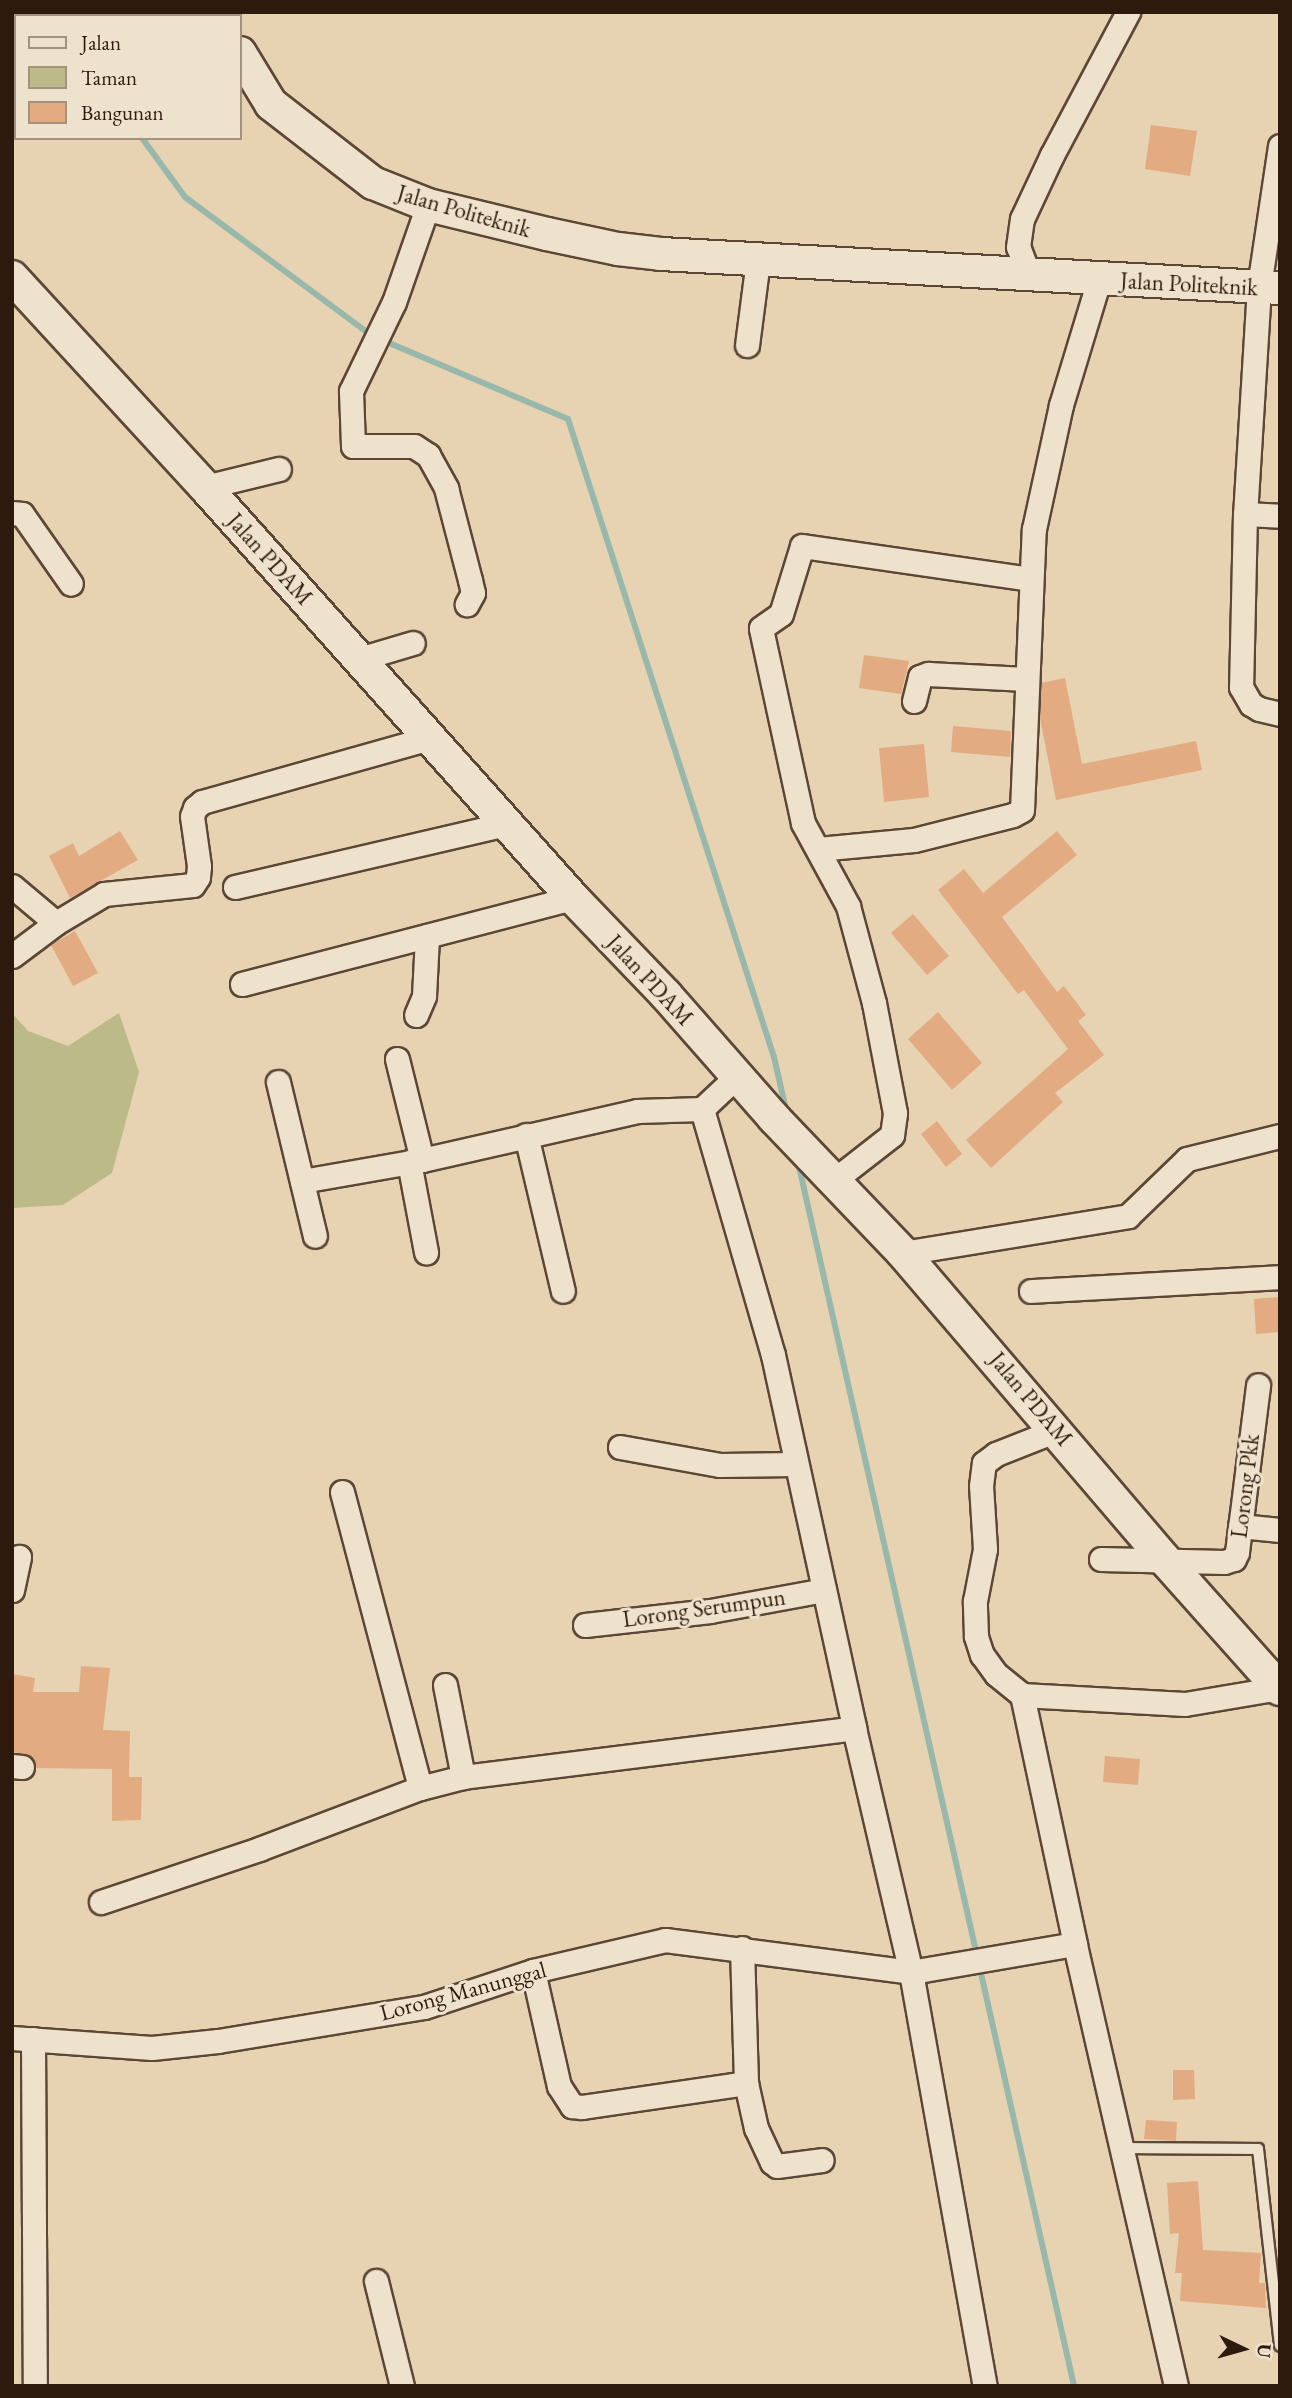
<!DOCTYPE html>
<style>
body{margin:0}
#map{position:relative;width:1292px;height:2398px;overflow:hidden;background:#e7d2b2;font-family:"EB Garamond",serif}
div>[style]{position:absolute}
.green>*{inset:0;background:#bcba88}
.stream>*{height:6px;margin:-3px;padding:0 3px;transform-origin:3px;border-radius:3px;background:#97b8ab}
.building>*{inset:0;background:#e3ab82}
.roads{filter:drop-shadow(2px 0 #5c4736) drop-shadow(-2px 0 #5c4736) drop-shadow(0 2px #5c4736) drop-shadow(0 -2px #5c4736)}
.lane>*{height:10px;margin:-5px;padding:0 5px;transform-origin:5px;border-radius:5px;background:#efe2cd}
.street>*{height:23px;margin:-11.5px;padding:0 11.5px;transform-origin:11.5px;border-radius:11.5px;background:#efe2cd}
.secondary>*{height:32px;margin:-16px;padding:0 16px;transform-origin:16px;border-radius:16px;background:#efe2cd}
span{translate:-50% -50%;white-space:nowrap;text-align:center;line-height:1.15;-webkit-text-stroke:6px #efe2cd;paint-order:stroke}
.street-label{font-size:23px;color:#2e190d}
.frame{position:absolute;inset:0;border:14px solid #2e190d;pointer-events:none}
.legend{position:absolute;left:14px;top:14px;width:228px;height:126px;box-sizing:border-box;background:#efe2cd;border:2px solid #a29280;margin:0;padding:9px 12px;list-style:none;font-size:21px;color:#2e190d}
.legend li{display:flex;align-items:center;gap:14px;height:35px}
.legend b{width:35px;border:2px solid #a29280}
.north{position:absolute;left:1208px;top:2314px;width:70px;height:70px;-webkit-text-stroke:5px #efe2cd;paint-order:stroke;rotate:95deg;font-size:19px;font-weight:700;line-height:28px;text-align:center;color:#2e190d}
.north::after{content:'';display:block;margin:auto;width:24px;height:32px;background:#2e190d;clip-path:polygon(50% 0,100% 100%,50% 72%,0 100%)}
</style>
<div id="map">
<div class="green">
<div style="clip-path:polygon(12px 1013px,28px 1031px,68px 1046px,119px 1013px,139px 1072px,112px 1173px,63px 1205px,12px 1208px)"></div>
</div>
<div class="stream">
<div style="left:48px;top:12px;width:5px;rotate:53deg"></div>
<div style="left:142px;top:138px;width:73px;rotate:53.9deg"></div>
<div style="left:185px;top:197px;width:233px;rotate:36.6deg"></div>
<div style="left:382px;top:340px;width:202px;rotate:23deg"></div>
<div style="left:568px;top:419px;width:670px;rotate:72.11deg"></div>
<div style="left:774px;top:1057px;width:58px;rotate:77.2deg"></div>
<div style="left:798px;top:1162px;width:1255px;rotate:77.29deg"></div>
</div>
<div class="building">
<div style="clip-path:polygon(1151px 125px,1197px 131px,1190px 176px,1145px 169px)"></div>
<div style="clip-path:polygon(864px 655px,909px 661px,901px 694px,859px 688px)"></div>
<div style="clip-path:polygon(1065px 678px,1082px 764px,1196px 741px,1202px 770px,1056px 800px,1040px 718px,1041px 683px)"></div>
<div style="clip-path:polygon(953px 726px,1011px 731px,1010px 757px,951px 752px)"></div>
<div style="clip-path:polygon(924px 744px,929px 797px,884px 802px,879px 748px)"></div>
<div style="clip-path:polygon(120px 831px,138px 860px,70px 898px,49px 856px,73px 843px,79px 856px)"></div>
<div style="clip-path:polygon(1057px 831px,1077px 855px,1002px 917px,1057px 992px,1064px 986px,1086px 1015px,1078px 1021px,1104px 1055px,1055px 1093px,1063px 1102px,991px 1168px,966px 1140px,1068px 1049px,1024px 990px,1018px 994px,938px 890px,964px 869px,983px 893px)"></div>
<div style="clip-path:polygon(913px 914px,949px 956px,927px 975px,891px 933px)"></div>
<div style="clip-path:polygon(75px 931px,98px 973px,73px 986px,51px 945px)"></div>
<div style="clip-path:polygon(938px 1012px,982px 1063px,952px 1090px,908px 1039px)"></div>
<div style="clip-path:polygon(937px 1121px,962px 1154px,946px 1167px,921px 1134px)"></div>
<div style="clip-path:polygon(1280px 1297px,1280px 1332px,1256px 1334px,1254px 1299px)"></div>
<div style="clip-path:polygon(81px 1666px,110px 1668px,103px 1730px,130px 1731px,129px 1777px,142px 1777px,141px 1820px,112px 1821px,112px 1769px,36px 1768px,30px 1755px,12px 1752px,12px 1674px,35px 1678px,33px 1692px,79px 1692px)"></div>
<div style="clip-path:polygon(1105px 1756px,1140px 1759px,1138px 1785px,1103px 1782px)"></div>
<div style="clip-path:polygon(1173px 2070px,1194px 2070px,1195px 2099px,1173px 2100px)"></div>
<div style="clip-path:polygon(1146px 2120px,1177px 2122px,1176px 2141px,1144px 2139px)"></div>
<div style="clip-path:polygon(1198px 2181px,1203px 2250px,1261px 2253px,1259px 2283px,1265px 2283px,1266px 2308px,1180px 2301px,1182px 2273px,1175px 2273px,1179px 2233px,1170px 2234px,1167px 2183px)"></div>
</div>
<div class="roads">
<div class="lane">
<div style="left:1121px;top:2148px;width:137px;rotate:0.4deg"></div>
<div style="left:1258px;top:2149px;width:198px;rotate:83.6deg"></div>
</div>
<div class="street">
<div style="left:1280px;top:146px;width:143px;rotate:98.5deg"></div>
<div style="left:1259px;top:287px;width:227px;rotate:93.5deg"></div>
<div style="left:1245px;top:514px;width:173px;rotate:91.3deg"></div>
<div style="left:1241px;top:687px;width:20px;rotate:60deg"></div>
<div style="left:1251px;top:704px;width:9px;rotate:32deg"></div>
<div style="left:1259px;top:709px;width:22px;rotate:13deg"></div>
<div style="left:428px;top:205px;width:103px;rotate:109.3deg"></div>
<div style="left:394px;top:302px;width:99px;rotate:115.8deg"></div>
<div style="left:351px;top:391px;width:55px;rotate:87.9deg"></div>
<div style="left:353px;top:446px;width:61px"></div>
<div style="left:414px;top:446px;width:17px;rotate:33deg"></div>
<div style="left:428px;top:455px;width:38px;rotate:61deg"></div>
<div style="left:446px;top:488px;width:95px;rotate:75.4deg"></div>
<div style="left:470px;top:580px;width:13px;rotate:77deg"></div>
<div style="left:473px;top:593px;width:13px;rotate:119deg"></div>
<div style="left:1029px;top:275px;width:30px;rotate:-111deg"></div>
<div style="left:1018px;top:247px;width:28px;rotate:-82deg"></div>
<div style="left:1022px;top:219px;width:71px;rotate:-64.9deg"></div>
<div style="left:1052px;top:155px;width:162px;rotate:-62deg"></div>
<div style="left:747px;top:345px;width:86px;rotate:-82.6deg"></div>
<div style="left:205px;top:487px;width:76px;rotate:-13.7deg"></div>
<div style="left:12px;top:513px;width:10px;rotate:6deg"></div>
<div style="left:22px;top:514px;width:85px;rotate:55deg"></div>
<div style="left:1245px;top:514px;width:35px;rotate:3deg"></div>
<div style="left:359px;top:659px;width:56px;rotate:-16.5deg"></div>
<div style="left:914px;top:701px;width:25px;rotate:-76deg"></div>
<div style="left:920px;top:677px;width:9px;rotate:-21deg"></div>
<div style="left:928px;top:674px;width:98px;rotate:2.9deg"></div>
<div style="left:818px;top:849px;width:96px;rotate:-5.4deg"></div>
<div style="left:914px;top:840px;width:102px;rotate:-14.2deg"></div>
<div style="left:1013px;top:815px;width:10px;rotate:-29deg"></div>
<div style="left:1022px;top:810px;width:281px;rotate:-87.6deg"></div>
<div style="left:1034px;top:529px;width:127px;rotate:-77.7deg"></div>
<div style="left:1061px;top:405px;width:131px;rotate:-73.1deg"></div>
<div style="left:12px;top:886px;width:57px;rotate:40.1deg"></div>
<div style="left:235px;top:887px;width:277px;rotate:-13.1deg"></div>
<div style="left:12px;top:956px;width:55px;rotate:-36.9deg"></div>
<div style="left:56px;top:923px;width:56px;rotate:-31.1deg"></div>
<div style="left:104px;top:894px;width:89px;rotate:-5.8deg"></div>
<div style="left:193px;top:885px;width:9px;rotate:-58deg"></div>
<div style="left:198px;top:877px;width:11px;rotate:-85deg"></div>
<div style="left:199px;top:866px;width:50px;rotate:-98deg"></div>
<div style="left:192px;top:816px;width:9px;rotate:-69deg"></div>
<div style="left:195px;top:808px;width:9px;rotate:-41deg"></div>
<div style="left:202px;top:802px;width:236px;rotate:-15.7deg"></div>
<div style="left:242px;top:984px;width:342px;rotate:-14.6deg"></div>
<div style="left:416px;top:1015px;width:21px;rotate:-67deg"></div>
<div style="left:424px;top:996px;width:60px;rotate:-87.1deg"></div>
<div style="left:397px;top:1059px;width:104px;rotate:76.1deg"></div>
<div style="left:737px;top:1076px;width:48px;rotate:136.7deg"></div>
<div style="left:702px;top:1109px;width:256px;rotate:73.9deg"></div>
<div style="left:773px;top:1355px;width:382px;rotate:77.7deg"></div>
<div style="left:854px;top:1728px;width:251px;rotate:76.9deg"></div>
<div style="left:911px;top:1972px;width:421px;rotate:79.9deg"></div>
<div style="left:278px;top:1082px;width:158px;rotate:76.5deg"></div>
<div style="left:526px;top:1135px;width:160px;rotate:76.7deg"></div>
<div style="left:409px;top:1162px;width:92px;rotate:79.3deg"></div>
<div style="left:302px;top:1181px;width:122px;rotate:-9.9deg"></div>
<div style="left:422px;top:1160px;width:221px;rotate:-12.8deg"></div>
<div style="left:637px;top:1111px;width:65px;rotate:-1.8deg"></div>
<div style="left:833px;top:1181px;width:75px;rotate:-37.9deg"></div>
<div style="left:892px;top:1135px;width:22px;rotate:-82deg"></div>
<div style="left:895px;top:1113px;width:112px;rotate:-100.8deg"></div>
<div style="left:874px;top:1003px;width:100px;rotate:-105deg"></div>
<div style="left:848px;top:906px;width:94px;rotate:-118.5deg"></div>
<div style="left:803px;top:823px;width:199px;rotate:-102.2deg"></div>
<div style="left:761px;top:628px;width:24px;rotate:-35deg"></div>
<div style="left:781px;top:614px;width:71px;rotate:-72.8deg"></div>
<div style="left:802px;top:546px;width:231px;rotate:8.2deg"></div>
<div style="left:903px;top:1253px;width:228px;rotate:-9.3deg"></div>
<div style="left:1128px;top:1216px;width:82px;rotate:-44deg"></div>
<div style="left:1187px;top:1159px;width:96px;rotate:-13.9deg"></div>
<div style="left:1031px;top:1291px;width:249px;rotate:-3.2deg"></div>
<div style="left:620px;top:1447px;width:102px;rotate:10.2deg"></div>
<div style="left:720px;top:1465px;width:75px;rotate:-0.8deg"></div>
<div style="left:342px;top:1492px;width:306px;rotate:75.2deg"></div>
<div style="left:1240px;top:1526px;width:40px;rotate:5.7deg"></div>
<div style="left:1101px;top:1559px;width:123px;rotate:1.4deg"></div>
<div style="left:1224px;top:1562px;width:10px;rotate:-17deg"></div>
<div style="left:1234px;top:1559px;width:8px;rotate:-67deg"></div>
<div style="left:1237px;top:1552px;width:168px;rotate:-82.8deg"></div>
<div style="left:12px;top:1590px;width:34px;rotate:-78deg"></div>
<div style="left:585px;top:1625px;width:126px;rotate:-6.4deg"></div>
<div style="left:710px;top:1611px;width:116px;rotate:-10.4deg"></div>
<div style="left:445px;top:1685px;width:94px;rotate:78.9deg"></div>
<div style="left:1022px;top:1695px;width:33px;rotate:-141deg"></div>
<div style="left:996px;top:1674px;width:24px;rotate:-126deg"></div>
<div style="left:982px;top:1655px;width:20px;rotate:-108deg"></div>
<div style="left:976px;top:1636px;width:35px;rotate:-92deg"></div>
<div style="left:975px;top:1601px;width:53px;rotate:-79.1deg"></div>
<div style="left:985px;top:1549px;width:63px;rotate:-93.6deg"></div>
<div style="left:981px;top:1486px;width:23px;rotate:-83deg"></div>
<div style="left:984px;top:1463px;width:15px;rotate:-37deg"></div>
<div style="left:996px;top:1454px;width:66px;rotate:-21.5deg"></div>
<div style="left:12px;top:1766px;width:10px;rotate:6deg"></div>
<div style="left:101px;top:1902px;width:167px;rotate:-18.5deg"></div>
<div style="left:259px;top:1849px;width:172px;rotate:-20.8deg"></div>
<div style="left:420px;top:1788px;width:44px;rotate:-14.3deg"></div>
<div style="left:463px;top:1777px;width:394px;rotate:-7.1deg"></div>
<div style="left:742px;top:1948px;width:135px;rotate:88.3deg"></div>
<div style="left:746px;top:2083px;width:46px;rotate:77.5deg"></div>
<div style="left:756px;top:2128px;width:38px;rotate:65deg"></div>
<div style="left:772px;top:2162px;width:6px;rotate:39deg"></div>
<div style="left:777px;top:2166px;width:45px;rotate:-7.6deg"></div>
<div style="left:533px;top:1971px;width:118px;rotate:77.3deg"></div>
<div style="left:559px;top:2086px;width:24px;rotate:57deg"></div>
<div style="left:572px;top:2106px;width:10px;rotate:6deg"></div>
<div style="left:582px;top:2107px;width:166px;rotate:-8.3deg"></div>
<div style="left:12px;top:2038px;width:140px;rotate:4.1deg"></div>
<div style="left:152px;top:2048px;width:66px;rotate:-6.1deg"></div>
<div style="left:218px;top:2041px;width:209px;rotate:-9.4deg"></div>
<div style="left:424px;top:2007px;width:115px;rotate:-18.3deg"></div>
<div style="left:533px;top:1971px;width:136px;rotate:-13.2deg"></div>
<div style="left:665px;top:1940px;width:248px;rotate:7.4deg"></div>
<div style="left:911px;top:1972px;width:166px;rotate:-9.7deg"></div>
<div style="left:33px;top:2039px;width:347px;rotate:89.7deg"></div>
<div style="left:376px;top:2281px;width:108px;rotate:76.1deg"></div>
<div style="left:1176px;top:2386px;width:453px;rotate:-102.9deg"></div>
<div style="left:1075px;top:1944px;width:255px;rotate:-102deg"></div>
<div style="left:1022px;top:1695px;width:163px;rotate:3.2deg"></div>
<div style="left:1185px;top:1704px;width:96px;rotate:-9.6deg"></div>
</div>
<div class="secondary">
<div style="left:215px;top:12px;width:4px;rotate:63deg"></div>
<div style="left:240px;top:53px;width:60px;rotate:58.7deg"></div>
<div style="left:271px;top:104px;width:129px;rotate:37.8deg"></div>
<div style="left:373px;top:183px;width:59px;rotate:21.8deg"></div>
<div style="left:428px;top:205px;width:122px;rotate:13.7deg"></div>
<div style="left:547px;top:234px;width:73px;rotate:11.9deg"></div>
<div style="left:618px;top:249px;width:43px;rotate:6.6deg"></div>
<div style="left:661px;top:254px;width:620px;rotate:3.14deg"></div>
<div style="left:12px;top:277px;width:285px;rotate:47.4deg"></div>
<div style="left:205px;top:487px;width:552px;rotate:48.16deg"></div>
<div style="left:573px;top:898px;width:134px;rotate:46.2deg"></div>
<div style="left:666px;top:995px;width:164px;rotate:48.7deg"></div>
<div style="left:774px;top:1118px;width:187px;rotate:46.3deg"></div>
<div style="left:903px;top:1253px;width:404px;rotate:49.5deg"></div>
<div style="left:1165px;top:1560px;width:173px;rotate:48.3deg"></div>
</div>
</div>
<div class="street-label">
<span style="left:464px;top:211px;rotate:16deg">Jalan Politeknik</span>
<span style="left:1189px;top:284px;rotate:3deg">Jalan Politeknik</span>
<span style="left:270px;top:559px;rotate:48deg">Jalan PDAM</span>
<span style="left:650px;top:980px;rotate:47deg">Jalan PDAM</span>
<span style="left:1031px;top:1399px;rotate:50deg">Jalan PDAM</span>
<span style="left:1245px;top:1486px;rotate:-83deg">Lorong Pkk</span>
<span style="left:704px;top:1608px;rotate:-8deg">Lorong Serumpun</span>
<span style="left:463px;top:1991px;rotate:-15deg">Lorong Manunggal</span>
</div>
<div class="frame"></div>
<ul class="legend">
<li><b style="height:9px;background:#efe2cd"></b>Jalan</li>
<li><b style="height:19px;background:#bcba88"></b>Taman</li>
<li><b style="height:19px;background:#e3ab82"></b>Bangunan</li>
</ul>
<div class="north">U</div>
</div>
